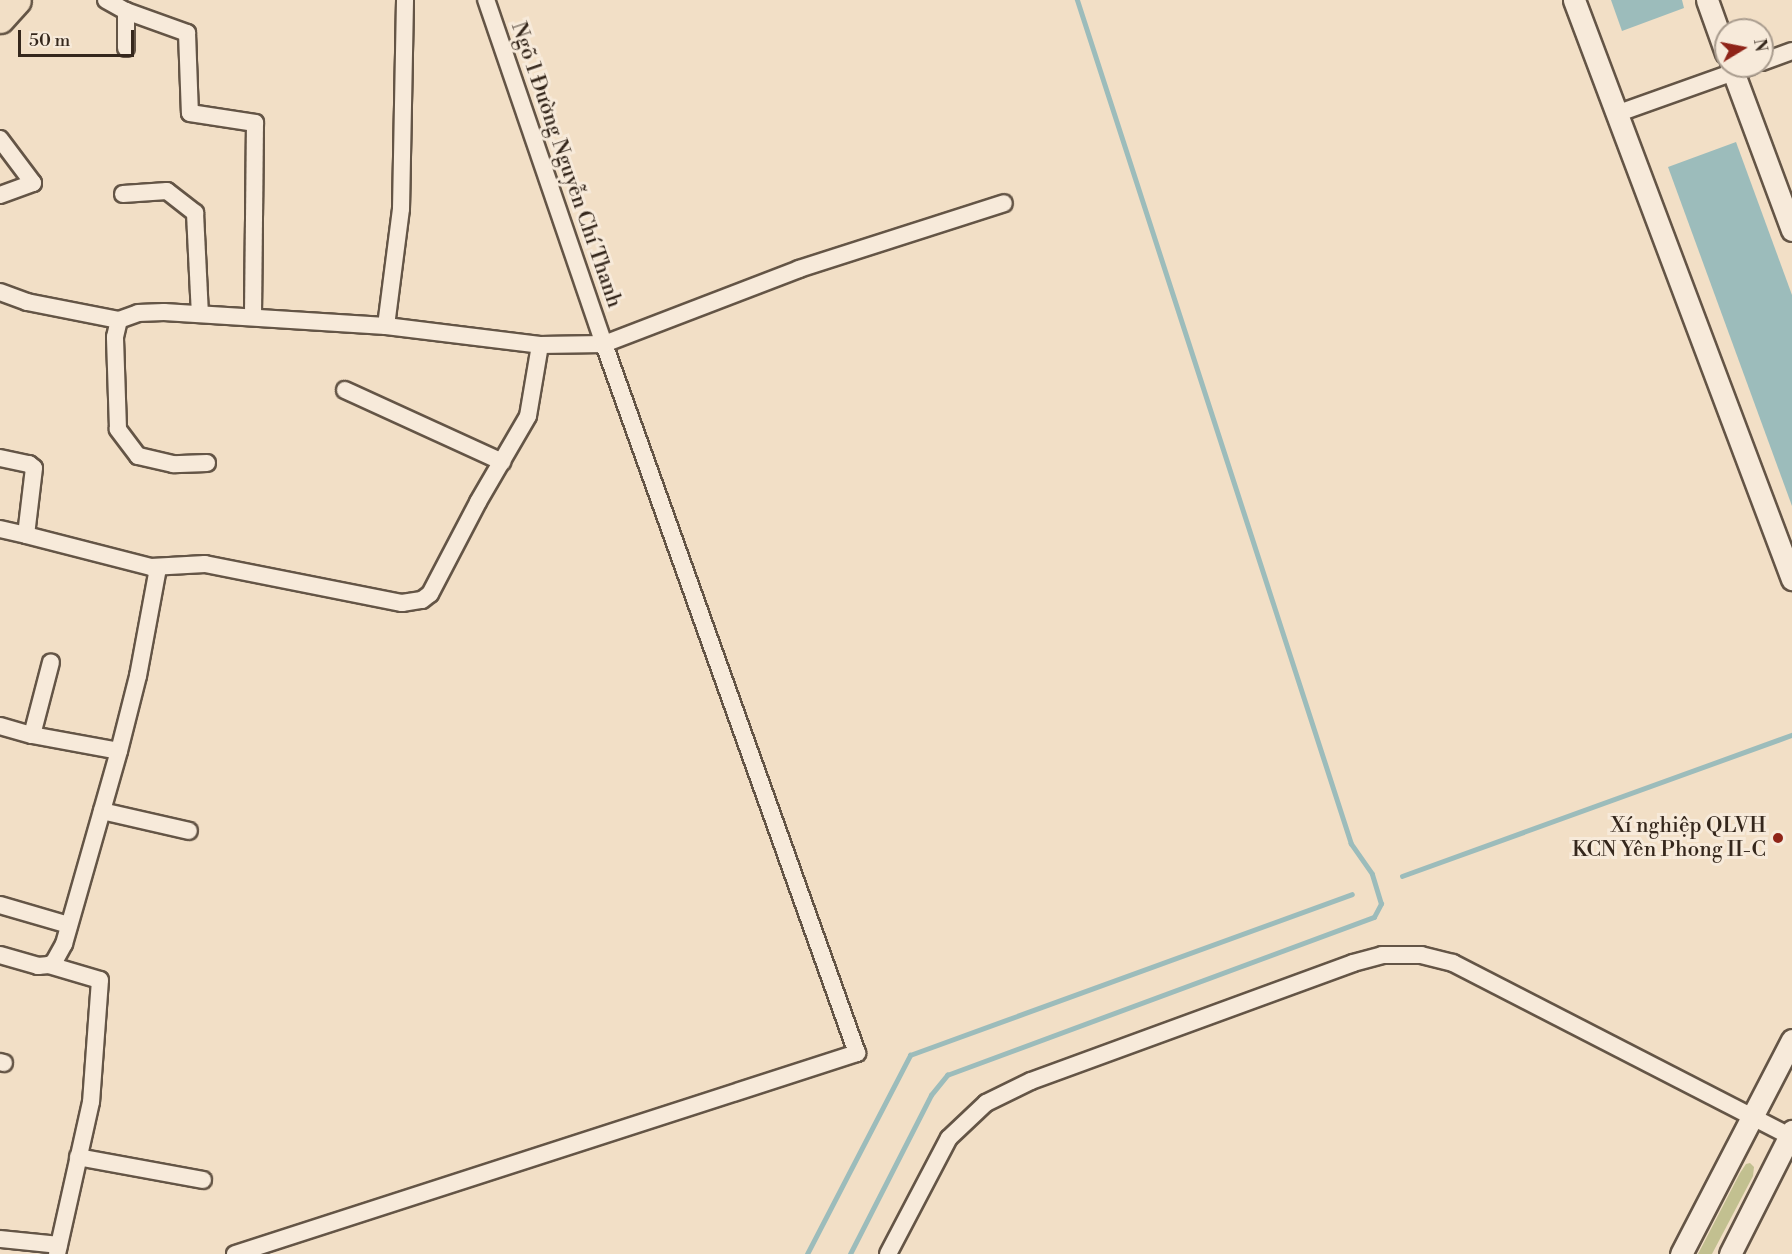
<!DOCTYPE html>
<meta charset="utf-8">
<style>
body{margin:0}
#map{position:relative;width:1792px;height:1254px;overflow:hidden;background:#f2dfc6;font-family:"Libre Bodoni",serif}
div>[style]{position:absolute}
.green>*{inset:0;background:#c2c090}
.water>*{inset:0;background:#9cbcbb}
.stream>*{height:4.5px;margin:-2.25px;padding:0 2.25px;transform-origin:2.25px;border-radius:2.25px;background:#9cbcbb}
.roads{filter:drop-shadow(2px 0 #645546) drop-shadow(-2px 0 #645546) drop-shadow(0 2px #645546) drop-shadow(0 -2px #645546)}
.minor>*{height:16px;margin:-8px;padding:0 8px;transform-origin:8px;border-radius:8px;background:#f7eada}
.tertiary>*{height:21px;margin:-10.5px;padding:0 10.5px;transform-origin:10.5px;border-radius:10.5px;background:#f7eada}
.primary>*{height:27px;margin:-13.5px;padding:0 13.5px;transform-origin:13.5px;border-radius:13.5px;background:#f2dfc6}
.dots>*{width:16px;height:16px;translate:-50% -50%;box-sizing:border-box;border:3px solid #f7eada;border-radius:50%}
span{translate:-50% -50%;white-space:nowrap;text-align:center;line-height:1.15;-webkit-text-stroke:6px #f7eada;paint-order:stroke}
.street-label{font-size:21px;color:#35271c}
.poi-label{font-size:21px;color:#35271c}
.right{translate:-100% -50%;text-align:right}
.north{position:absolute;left:1714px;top:18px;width:60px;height:60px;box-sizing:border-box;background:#f7eada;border:2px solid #a99c8e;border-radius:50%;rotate:80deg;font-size:16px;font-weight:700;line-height:24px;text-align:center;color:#35271c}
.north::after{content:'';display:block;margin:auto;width:21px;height:27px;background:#8f2418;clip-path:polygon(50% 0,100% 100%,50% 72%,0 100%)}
.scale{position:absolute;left:18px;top:30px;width:116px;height:27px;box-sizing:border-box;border:3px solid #35271c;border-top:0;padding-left:8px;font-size:18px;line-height:21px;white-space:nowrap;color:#35271c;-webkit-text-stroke:4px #f7eada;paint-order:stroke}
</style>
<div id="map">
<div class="green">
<div style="clip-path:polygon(1750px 1163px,1754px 1167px,1753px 1176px,1712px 1254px,1698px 1254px,1740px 1173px,1746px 1164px)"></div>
</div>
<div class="water">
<div style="clip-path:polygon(1611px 0,1682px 0,1684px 8px,1622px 31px)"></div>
<div style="clip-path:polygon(1736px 142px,1792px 295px,1792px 506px,1668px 167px)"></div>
</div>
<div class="stream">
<div style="left:1402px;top:876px;width:415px;rotate:-19.9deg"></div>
<div style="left:807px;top:1254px;width:224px;rotate:-62.6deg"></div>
<div style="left:910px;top:1055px;width:470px;rotate:-20deg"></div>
<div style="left:850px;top:1254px;width:178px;rotate:-63deg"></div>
<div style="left:931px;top:1095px;width:26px;rotate:-51deg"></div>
<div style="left:947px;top:1075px;width:455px;rotate:-20.3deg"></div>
<div style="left:1374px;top:917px;width:15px;rotate:-62deg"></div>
<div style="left:1381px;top:904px;width:31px;rotate:-107deg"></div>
<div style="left:1372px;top:874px;width:37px;rotate:-125deg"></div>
<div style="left:1351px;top:844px;width:887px;rotate:-107.99deg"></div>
</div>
<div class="roads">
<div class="minor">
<div style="left:106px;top:0;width:23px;rotate:29deg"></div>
<div style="left:126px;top:11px;width:65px;rotate:19.8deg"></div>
<div style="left:187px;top:33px;width:80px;rotate:87.9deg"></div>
<div style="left:190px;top:113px;width:66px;rotate:8.7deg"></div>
<div style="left:255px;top:123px;width:194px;rotate:90.6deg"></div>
<div style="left:126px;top:48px;width:37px;rotate:-90deg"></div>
<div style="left:1762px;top:62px;width:32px;rotate:-20deg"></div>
<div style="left:1616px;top:114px;width:143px;rotate:-19.6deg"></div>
<div style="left:0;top:139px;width:55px;rotate:53.1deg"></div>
<div style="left:33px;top:183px;width:35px;rotate:160deg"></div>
<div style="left:123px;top:194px;width:44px;rotate:-3.9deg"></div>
<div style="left:167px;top:191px;width:36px;rotate:38deg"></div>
<div style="left:195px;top:213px;width:101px;rotate:87.2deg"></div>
<div style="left:0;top:292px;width:29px;rotate:20deg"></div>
<div style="left:27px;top:302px;width:94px;rotate:11.1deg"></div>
<div style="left:386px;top:326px;width:118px;rotate:-82.7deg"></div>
<div style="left:401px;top:209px;width:209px;rotate:-88.9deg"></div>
<div style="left:345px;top:390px;width:173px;rotate:24.6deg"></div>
<div style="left:0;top:458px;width:30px;rotate:12deg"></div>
<div style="left:29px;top:464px;width:6px;rotate:39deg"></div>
<div style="left:34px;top:468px;width:67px;rotate:96.8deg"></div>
<div style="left:26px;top:535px;width:129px;rotate:14.4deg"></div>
<div style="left:151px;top:567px;width:54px;rotate:-3.2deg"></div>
<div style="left:205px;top:564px;width:201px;rotate:11.2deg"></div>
<div style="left:402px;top:603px;width:20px;rotate:-9deg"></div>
<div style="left:422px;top:600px;width:10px;rotate:-37deg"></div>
<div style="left:430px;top:594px;width:104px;rotate:-62.4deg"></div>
<div style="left:478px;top:502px;width:99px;rotate:-59.8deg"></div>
<div style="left:528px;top:416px;width:72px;rotate:-80.4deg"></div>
<div style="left:207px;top:463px;width:34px;rotate:178deg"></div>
<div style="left:173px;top:464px;width:36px;rotate:-167deg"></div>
<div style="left:138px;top:456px;width:34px;rotate:-127deg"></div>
<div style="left:118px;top:429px;width:92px;rotate:-91.9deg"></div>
<div style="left:115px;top:337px;width:17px;rotate:-77deg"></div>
<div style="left:119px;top:320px;width:20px;rotate:-20deg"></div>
<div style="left:138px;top:313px;width:26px;rotate:-2deg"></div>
<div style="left:164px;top:312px;width:222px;rotate:3.6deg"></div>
<div style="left:386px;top:326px;width:155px;rotate:7deg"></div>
<div style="left:540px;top:345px;width:64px;rotate:-0.9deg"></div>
<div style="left:604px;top:344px;width:209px;rotate:-21deg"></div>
<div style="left:799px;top:269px;width:215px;rotate:-17.8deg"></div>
<div style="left:0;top:529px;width:27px;rotate:13deg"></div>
<div style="left:0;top:726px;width:33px;rotate:16deg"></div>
<div style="left:32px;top:735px;width:88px;rotate:10.4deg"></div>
<div style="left:32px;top:735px;width:75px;rotate:-75.4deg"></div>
<div style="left:102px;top:811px;width:89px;rotate:12.9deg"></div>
<div style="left:0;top:905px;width:72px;rotate:16.2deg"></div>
<div style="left:0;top:955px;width:40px;rotate:16deg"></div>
<div style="left:38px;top:966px;width:11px;rotate:-5deg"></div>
<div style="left:49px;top:965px;width:6px;rotate:-31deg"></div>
<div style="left:54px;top:962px;width:21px;rotate:-61deg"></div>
<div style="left:64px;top:944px;width:201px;rotate:-74.1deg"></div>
<div style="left:119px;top:751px;width:77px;rotate:-75.8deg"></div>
<div style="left:138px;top:676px;width:110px;rotate:-79.5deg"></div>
<div style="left:49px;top:965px;width:53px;rotate:16.4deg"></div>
<div style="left:100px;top:980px;width:122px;rotate:94.2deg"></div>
<div style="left:91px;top:1102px;width:156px;rotate:102.6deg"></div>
<div style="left:0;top:1062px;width:4px;rotate:14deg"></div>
<div style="left:78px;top:1157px;width:127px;rotate:10.4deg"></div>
<div style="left:0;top:1239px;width:59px;rotate:5.8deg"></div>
<div style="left:235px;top:1254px;width:654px;rotate:-17.91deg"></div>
<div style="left:857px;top:1053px;width:753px;rotate:-109.64deg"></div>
<div style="left:604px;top:344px;width:364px;rotate:-108.9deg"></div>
<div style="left:888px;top:1254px;width:131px;rotate:-62.3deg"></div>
<div style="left:949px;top:1138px;width:51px;rotate:-43.4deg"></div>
<div style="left:986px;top:1103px;width:50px;rotate:-26.1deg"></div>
<div style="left:1031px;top:1081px;width:343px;rotate:-20.1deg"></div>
<div style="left:1353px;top:963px;width:30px;rotate:-15deg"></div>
<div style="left:1382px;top:955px;width:39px"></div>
<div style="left:1421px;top:955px;width:33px;rotate:14deg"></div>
<div style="left:1453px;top:963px;width:381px;rotate:27.2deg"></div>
</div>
<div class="tertiary">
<div style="left:1574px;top:0;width:619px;rotate:69.37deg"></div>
<div style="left:1707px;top:0;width:56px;rotate:70.3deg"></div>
<div style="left:1731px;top:66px;width:175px;rotate:69.6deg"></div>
<div style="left:1681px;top:1254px;width:241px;rotate:-62.6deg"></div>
<div style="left:1730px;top:1254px;width:138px;rotate:-63.2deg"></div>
</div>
<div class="primary">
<div style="left:0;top:19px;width:25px;rotate:-48deg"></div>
</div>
</div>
<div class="dots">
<div style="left:1778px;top:838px;background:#8f2418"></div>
</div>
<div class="street-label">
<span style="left:566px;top:165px;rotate:71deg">Ngõ 1 Đường Nguyễn Chí Thanh</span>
</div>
<div class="poi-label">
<span class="right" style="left:1766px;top:838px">Xí nghiệp QLVH<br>KCN Yên Phong II-C</span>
</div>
<div class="north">N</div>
<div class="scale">50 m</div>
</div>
